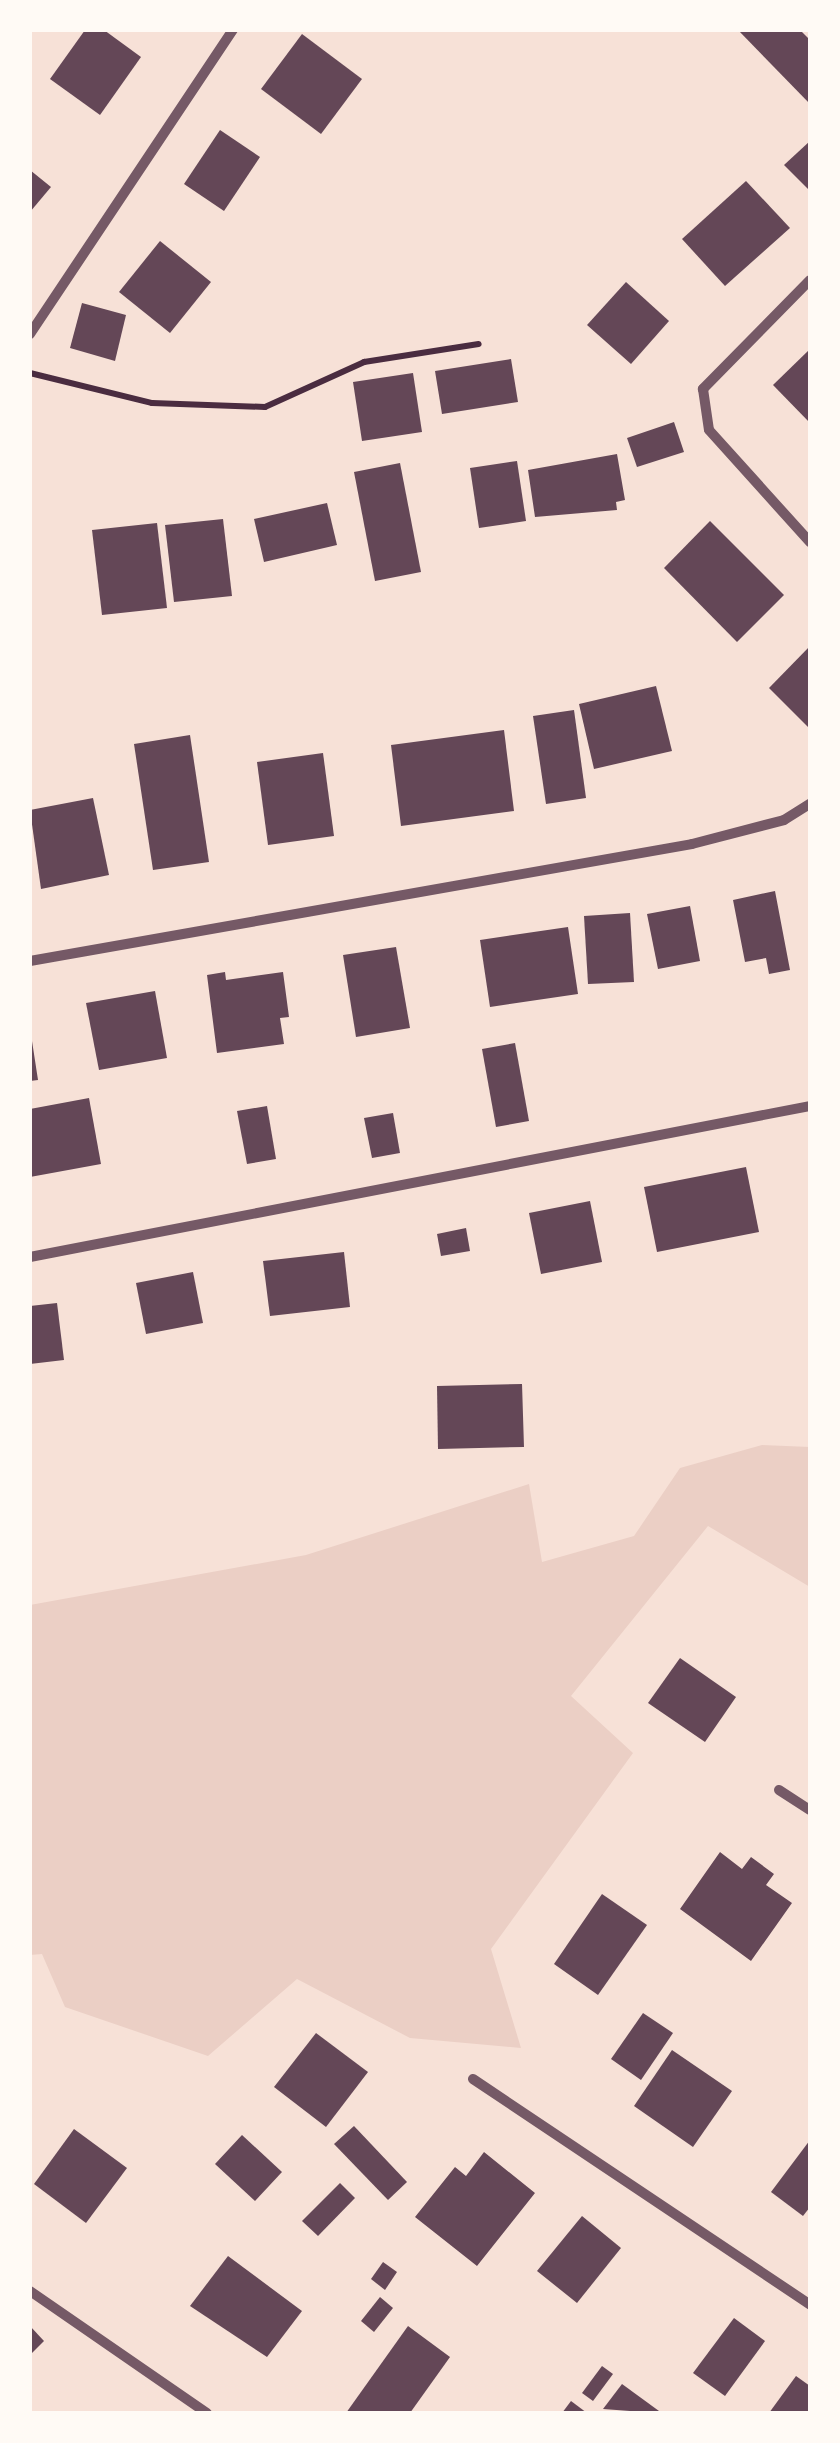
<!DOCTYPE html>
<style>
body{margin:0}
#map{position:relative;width:840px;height:2443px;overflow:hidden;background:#f7e1d7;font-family:"Alegreya Sans",sans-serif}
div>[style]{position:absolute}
.green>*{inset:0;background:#ebcfc5}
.building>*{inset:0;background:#644757}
.path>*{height:6px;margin:-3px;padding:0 3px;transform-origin:3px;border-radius:3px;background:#4a2c40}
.minor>*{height:10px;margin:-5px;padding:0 5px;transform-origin:5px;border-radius:5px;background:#755966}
span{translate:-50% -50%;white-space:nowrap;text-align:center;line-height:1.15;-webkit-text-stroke:9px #fffaf5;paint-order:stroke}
.frame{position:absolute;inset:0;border:32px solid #fffaf5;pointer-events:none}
</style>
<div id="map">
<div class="green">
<div style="clip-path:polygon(762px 1445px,810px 1447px,810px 1587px,708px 1526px,571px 1696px,633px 1753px,491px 1949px,521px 2048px,410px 2038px,297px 1979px,208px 2056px,65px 2007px,42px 1954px,30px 1955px,30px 1605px,306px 1555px,529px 1484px,542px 1562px,634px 1536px,680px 1468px)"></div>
</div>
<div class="building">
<div style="clip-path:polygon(85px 30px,104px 30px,141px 57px,100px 115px,50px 79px)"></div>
<div style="clip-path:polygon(738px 30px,800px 30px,810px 40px,810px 104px)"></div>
<div style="clip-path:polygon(302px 34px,362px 79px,321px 134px,261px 89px)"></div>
<div style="clip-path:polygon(220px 130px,260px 157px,224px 211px,184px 184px)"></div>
<div style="clip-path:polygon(810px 141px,810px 191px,784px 165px)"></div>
<div style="clip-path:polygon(30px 170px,51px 187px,30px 212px)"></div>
<div style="clip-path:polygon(746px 181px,790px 228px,725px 286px,682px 239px)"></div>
<div style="clip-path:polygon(160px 241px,211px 282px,170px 333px,119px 292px)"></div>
<div style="clip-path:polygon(626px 282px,669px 321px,631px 364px,587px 325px)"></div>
<div style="clip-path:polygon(82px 303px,126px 315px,115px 361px,70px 348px)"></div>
<div style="clip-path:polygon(810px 349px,810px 423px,773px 385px)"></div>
<div style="clip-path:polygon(511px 359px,518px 402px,442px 414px,435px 371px)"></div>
<div style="clip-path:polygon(413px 373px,422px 432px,362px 441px,353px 382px)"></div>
<div style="clip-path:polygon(674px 422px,684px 452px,637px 467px,627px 438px)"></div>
<div style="clip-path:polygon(617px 454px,625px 500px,616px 502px,617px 510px,535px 517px,528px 470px)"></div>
<div style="clip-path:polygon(517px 461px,526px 521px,479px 528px,470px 468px)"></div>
<div style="clip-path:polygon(400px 463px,421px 572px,375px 581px,354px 472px)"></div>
<div style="clip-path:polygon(327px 503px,337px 545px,264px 562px,254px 519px)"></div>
<div style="clip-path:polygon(223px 519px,232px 596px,174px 602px,165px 525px)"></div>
<div style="clip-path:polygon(710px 521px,784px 595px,737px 642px,664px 568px)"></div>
<div style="clip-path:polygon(157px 523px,167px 608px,102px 615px,92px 530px)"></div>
<div style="clip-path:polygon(810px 646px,810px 729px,769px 688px)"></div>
<div style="clip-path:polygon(656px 686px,672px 751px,594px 769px,579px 704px)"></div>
<div style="clip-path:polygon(574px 710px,586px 798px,546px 804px,533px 716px)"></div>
<div style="clip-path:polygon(504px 730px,514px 811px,401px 826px,391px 745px)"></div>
<div style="clip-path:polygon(190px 735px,209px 862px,153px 870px,134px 744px)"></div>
<div style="clip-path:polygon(323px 753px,334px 836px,268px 845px,257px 762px)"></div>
<div style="clip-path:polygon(93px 798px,109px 875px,41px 889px,30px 810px)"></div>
<div style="clip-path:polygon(775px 891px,790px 970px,769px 974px,766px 958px,745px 962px,733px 900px)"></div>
<div style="clip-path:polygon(690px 906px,700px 961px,658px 969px,647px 914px)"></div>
<div style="clip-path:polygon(630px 913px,634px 982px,588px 984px,584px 916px)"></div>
<div style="clip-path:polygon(568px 927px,578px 994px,490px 1007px,480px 940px)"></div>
<div style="clip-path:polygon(396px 947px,410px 1028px,356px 1037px,343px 955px)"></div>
<div style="clip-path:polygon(225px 972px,226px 980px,283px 972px,289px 1017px,280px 1018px,284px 1044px,217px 1053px,207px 975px)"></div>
<div style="clip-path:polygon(155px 991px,167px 1058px,99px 1070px,86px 1003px)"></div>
<div style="clip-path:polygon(32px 1041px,38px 1080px,30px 1081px,30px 1042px)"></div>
<div style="clip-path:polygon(515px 1043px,529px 1121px,496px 1127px,482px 1049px)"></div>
<div style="clip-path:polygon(89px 1098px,101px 1164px,30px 1177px,30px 1109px)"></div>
<div style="clip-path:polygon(267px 1106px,276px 1159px,247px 1164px,237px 1111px)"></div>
<div style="clip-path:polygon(393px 1113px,400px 1153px,372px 1158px,364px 1118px)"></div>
<div style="clip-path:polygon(746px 1167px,759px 1232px,657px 1252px,644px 1187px)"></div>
<div style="clip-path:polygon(590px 1201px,602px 1262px,541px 1274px,529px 1213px)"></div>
<div style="clip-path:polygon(466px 1228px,470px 1251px,441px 1256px,437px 1234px)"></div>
<div style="clip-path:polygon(344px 1252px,350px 1307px,270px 1316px,263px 1261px)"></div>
<div style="clip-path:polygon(193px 1272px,203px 1323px,146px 1334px,136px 1283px)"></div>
<div style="clip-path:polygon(57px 1303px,64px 1360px,30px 1364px,30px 1306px)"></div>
<div style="clip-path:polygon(522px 1384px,524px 1447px,438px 1449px,437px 1386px)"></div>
<div style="clip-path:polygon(680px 1658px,736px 1697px,705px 1742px,648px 1703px)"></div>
<div style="clip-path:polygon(720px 1852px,742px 1869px,751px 1857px,774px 1874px,766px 1885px,792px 1903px,751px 1961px,680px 1909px)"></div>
<div style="clip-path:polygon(602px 1894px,647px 1925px,598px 1995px,554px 1964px)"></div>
<div style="clip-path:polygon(643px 2013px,673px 2033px,641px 2080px,611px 2059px)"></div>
<div style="clip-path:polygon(316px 2033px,368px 2072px,326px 2127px,274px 2087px)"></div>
<div style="clip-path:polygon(672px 2050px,732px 2091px,693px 2147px,634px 2106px)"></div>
<div style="clip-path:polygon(354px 2126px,407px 2182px,388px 2200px,334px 2144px)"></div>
<div style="clip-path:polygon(74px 2129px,127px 2168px,86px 2223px,34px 2184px)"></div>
<div style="clip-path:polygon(242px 2135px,282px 2172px,255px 2201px,215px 2164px)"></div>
<div style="clip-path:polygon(810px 2140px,810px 2207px,803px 2216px,771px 2192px)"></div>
<div style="clip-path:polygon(484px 2152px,535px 2193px,477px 2266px,415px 2217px,455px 2167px,466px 2176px)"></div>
<div style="clip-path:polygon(340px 2183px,355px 2198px,318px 2236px,302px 2221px)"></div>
<div style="clip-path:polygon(582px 2216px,621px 2248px,577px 2303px,537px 2271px)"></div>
<div style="clip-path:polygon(228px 2256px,302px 2311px,267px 2357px,190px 2306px)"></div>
<div style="clip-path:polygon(383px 2262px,397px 2272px,385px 2290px,371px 2279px)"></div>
<div style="clip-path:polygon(380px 2297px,393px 2308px,374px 2332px,361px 2321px)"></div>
<div style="clip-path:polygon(734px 2318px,765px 2341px,725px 2396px,693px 2373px)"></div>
<div style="clip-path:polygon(30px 2326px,44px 2341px,30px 2355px)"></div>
<div style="clip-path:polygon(408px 2326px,450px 2357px,410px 2413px,346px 2413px)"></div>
<div style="clip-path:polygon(602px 2366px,613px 2374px,593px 2401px,582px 2393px)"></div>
<div style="clip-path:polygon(796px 2376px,810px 2386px,810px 2413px,769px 2413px)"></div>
<div style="clip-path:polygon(622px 2384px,659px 2411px,657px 2413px,603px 2409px)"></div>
<div style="clip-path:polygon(571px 2401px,587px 2413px,562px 2413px)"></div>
</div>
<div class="path">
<div style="left:30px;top:373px;width:126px;rotate:13.8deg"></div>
<div style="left:152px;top:403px;width:113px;rotate:2deg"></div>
<div style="left:265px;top:407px;width:109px;rotate:-24.4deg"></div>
<div style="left:364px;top:362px;width:116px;rotate:-8.9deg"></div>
</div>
<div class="minor">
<div style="left:810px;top:280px;width:153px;rotate:134.5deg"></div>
<div style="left:703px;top:389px;width:41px;rotate:81.7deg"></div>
<div style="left:709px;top:430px;width:151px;rotate:48deg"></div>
<div style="left:30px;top:334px;width:366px;rotate:-56.3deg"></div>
<div style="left:30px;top:961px;width:672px;rotate:-10.02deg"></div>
<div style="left:692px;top:844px;width:95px;rotate:-14.6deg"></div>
<div style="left:784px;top:820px;width:31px;rotate:-32deg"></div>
<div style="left:30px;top:1257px;width:794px;rotate:-10.96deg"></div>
<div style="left:779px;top:1790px;width:37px;rotate:33deg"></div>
<div style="left:473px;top:2079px;width:406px;rotate:33.8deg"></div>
<div style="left:30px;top:2291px;width:215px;rotate:34.6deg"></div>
</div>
<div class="frame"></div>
</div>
